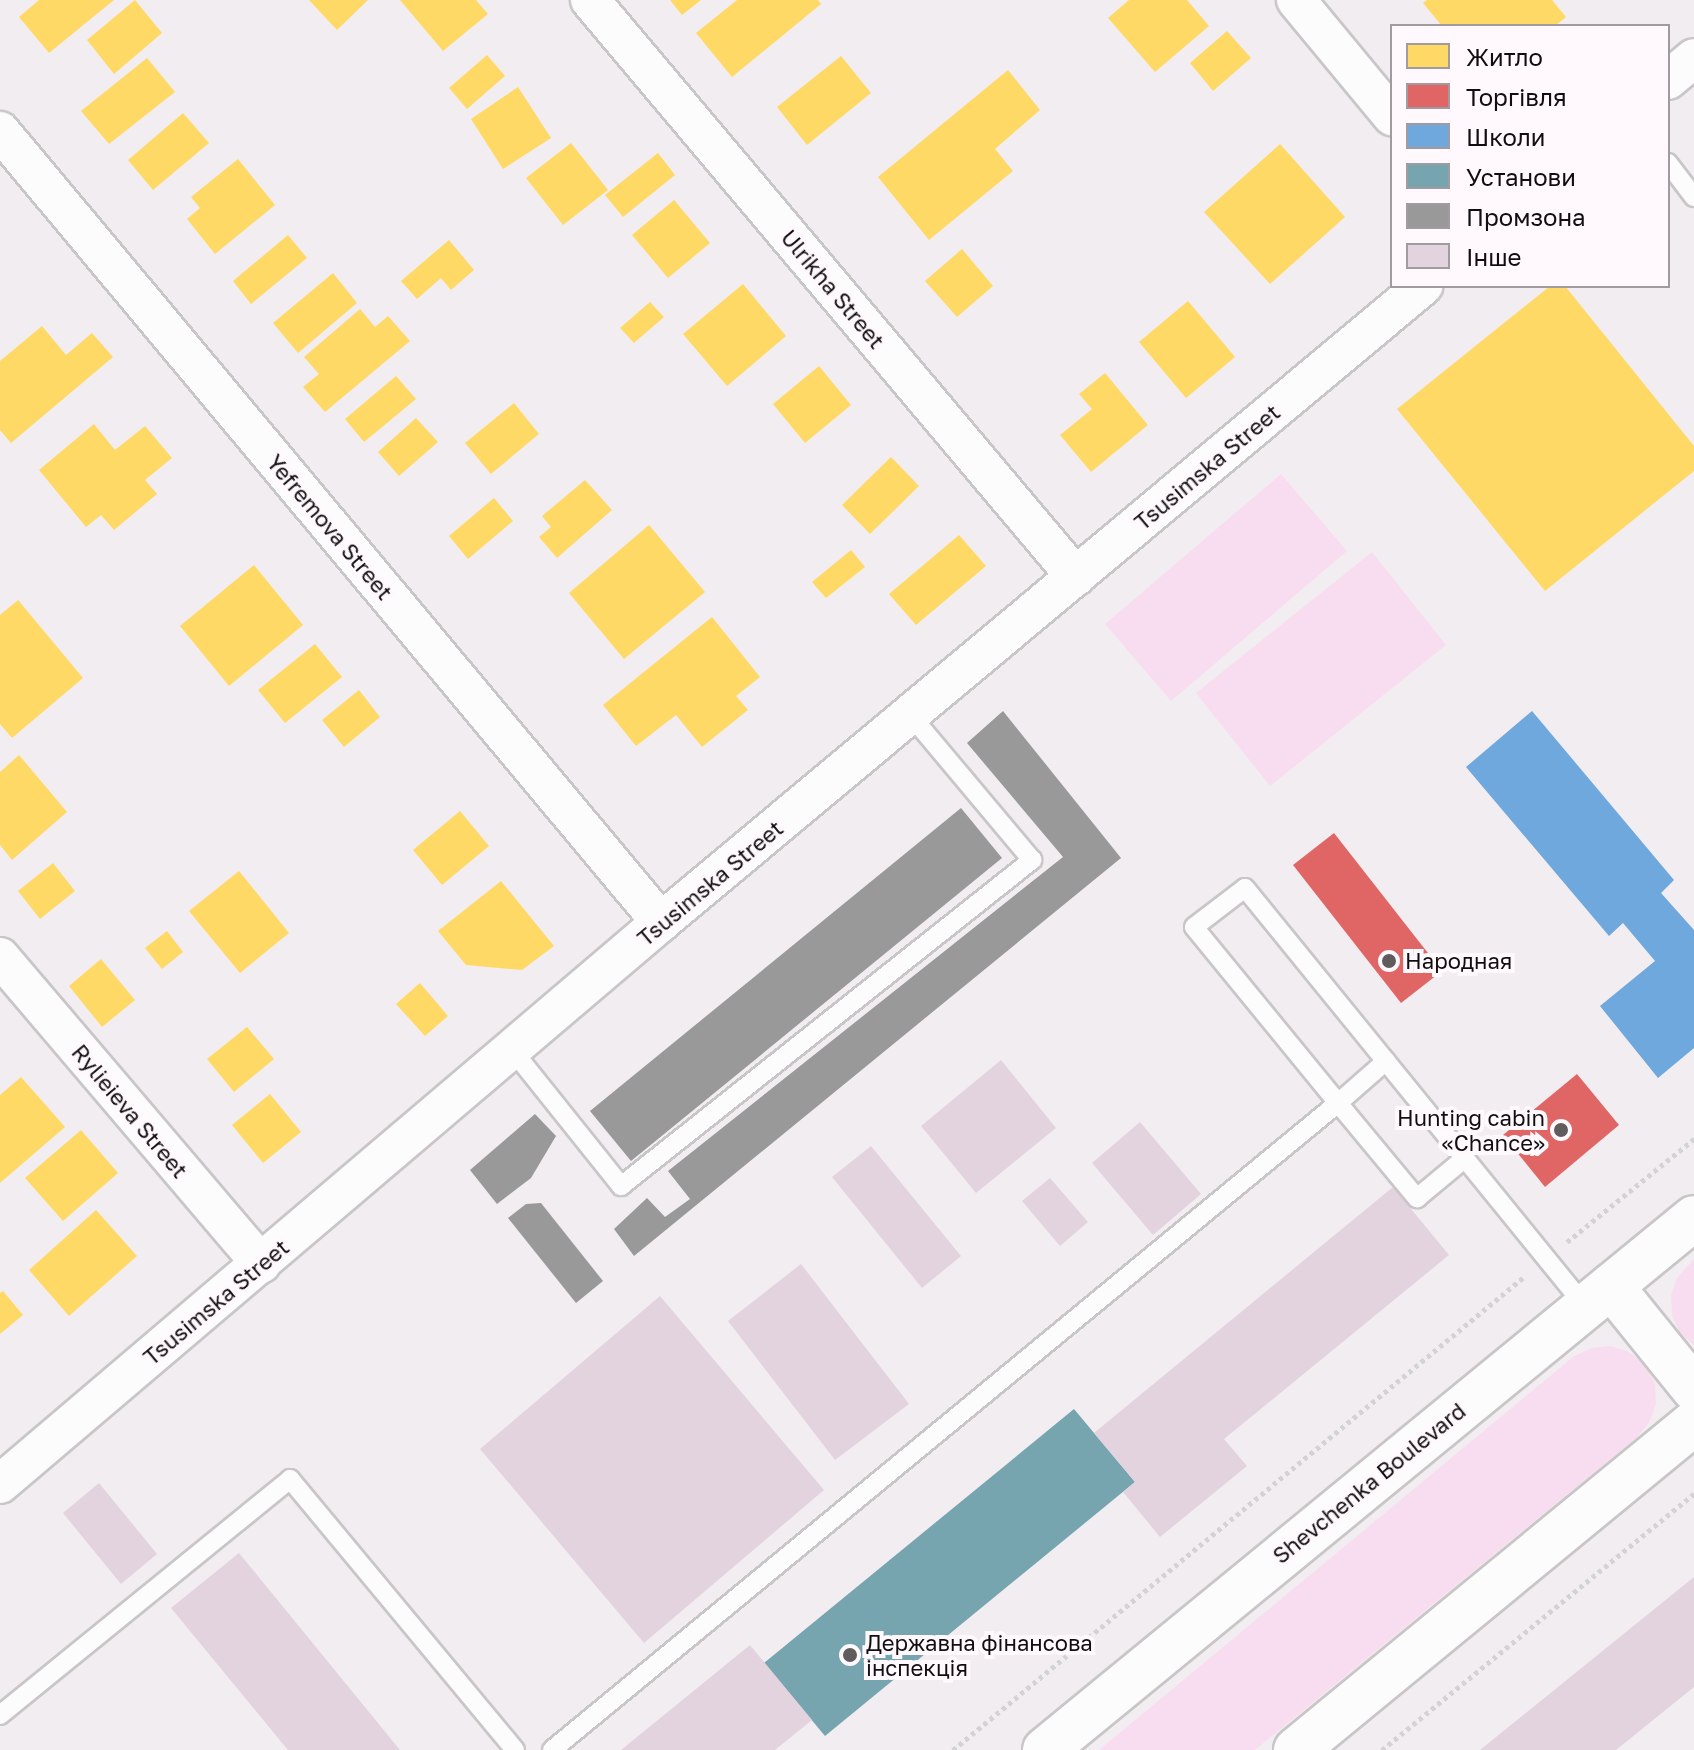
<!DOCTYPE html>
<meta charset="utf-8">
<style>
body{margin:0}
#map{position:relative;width:1694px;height:1750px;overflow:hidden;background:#f2edf0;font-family:"Golos Text",sans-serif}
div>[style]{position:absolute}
.green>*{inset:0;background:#f8ddf1}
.homes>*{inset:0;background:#ffd966}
.shops>*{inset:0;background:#e06666}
.schools>*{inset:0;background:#6fa8dc}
.public>*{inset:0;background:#76a5af}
.industry>*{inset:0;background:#999}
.building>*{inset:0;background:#e3d3df}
.path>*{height:5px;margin-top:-2.5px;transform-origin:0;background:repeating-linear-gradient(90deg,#d4d3d4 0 4px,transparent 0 8px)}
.roads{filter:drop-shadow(2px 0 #c9c6c8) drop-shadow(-2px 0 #c9c6c8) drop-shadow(0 2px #c9c6c8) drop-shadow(0 -2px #c9c6c8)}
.lane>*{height:18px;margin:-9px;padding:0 9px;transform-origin:9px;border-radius:9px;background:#fdfcfd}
.street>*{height:38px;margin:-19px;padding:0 19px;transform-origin:19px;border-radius:19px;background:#fdfcfd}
.secondary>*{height:44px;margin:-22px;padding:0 22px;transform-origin:22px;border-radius:22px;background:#fdfcfd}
.dots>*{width:22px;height:22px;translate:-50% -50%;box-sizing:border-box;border:4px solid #fff9fd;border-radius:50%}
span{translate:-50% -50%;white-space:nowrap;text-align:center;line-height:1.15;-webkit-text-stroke:8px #fff9fd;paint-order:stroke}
.street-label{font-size:22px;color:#110e10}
.poi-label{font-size:22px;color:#110e10}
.left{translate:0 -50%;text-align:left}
.right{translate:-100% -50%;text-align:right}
.legend{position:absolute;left:1390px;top:24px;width:280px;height:264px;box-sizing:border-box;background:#fff9fd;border:2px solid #a09b9e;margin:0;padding:10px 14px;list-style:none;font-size:24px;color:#110e10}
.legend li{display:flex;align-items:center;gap:16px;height:40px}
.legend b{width:40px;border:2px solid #a09b9e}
</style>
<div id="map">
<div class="green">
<div style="clip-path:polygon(1281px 474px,1347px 551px,1171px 701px,1105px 624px)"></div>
<div style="clip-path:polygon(1372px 552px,1446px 645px,1270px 786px,1196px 693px)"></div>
<div style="clip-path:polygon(1694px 1259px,1694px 1345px,1680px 1333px,1672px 1315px,1671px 1295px,1677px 1278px)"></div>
<div style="clip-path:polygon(1611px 1346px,1629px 1352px,1646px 1366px,1655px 1384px,1656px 1404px,1649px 1423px,1636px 1438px,1255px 1750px,1099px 1750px,1573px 1357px,1591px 1348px)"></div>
</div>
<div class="homes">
<div style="clip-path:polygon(39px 0,114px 0,49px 53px,19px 17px)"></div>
<div style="clip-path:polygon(135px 0,162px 33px,114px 74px,87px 40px)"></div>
<div style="clip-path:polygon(309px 0,368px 0,337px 30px)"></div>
<div style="clip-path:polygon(400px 0,476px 0,488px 14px,443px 51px)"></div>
<div style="clip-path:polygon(670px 0,701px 0,682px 15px)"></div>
<div style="clip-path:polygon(737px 0,818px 0,821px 4px,732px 77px,696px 33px)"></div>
<div style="clip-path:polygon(1129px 0,1187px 0,1209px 26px,1155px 72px,1108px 18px)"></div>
<div style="clip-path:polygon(1427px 0,1552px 0,1566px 17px,1555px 26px,1442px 26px,1423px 3px)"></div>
<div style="clip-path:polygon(1227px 31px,1251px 58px,1213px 91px,1190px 63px)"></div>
<div style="clip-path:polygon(487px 55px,505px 76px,467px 109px,449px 88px)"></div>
<div style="clip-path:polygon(841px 56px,871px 93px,807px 145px,777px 107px)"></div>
<div style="clip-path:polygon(147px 58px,175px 92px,109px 144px,81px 111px)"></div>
<div style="clip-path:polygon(1008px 70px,1040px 110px,995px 149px,1013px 171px,929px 240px,878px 177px)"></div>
<div style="clip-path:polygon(518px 87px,551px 138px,503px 169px,471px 119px)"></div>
<div style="clip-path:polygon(183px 113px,209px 143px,153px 190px,128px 160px)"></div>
<div style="clip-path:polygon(571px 143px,608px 190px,563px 225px,526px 178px)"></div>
<div style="clip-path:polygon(1280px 144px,1345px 217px,1270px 284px,1204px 212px)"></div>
<div style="clip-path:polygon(658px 153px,675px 175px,623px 217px,605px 195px)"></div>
<div style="clip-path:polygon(238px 159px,275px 205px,215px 254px,187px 219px,200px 208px,191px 197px)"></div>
<div style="clip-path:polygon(674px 200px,710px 243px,668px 278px,632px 235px)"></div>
<div style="clip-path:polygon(288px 235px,307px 258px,251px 304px,233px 281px)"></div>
<div style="clip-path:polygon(449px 240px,474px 270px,451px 290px,441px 278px,417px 299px,401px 281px)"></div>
<div style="clip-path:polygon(962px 249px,993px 286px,957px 317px,925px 281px)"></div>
<div style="clip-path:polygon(333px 273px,357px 303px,298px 353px,273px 323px)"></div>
<div style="clip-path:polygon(743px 284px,786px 336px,727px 386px,683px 334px)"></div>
<div style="clip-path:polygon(1550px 286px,1565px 286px,1694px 446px,1694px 471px,1545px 591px,1397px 409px)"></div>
<div style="clip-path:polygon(1188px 301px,1235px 357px,1186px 398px,1139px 342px)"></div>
<div style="clip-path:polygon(650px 302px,664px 317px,634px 343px,620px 328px)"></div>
<div style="clip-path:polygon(360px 309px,375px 327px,388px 316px,410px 341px,325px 412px,303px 387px,319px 374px,304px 357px)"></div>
<div style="clip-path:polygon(42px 326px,66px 355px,92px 333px,113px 357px,11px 443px,0 430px,0 361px)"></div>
<div style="clip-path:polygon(819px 366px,851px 405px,805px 443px,773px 404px)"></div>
<div style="clip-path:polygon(1105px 373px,1148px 425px,1091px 472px,1060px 435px,1092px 409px,1079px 394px)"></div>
<div style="clip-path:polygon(396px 376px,416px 399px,364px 442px,345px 419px)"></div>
<div style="clip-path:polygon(514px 403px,539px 434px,491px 474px,465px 443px)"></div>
<div style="clip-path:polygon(416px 418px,438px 442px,399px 476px,378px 452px)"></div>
<div style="clip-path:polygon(94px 424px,115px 450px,145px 426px,172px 458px,145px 480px,157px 494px,114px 530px,101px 515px,86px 527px,39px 470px)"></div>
<div style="clip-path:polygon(891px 457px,919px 486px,870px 534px,842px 505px)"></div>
<div style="clip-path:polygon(585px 480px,612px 510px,557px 558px,539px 537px,551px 527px,542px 516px)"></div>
<div style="clip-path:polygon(494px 498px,513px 521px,468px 559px,449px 536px)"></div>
<div style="clip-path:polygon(649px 525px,705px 592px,624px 659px,569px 593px)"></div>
<div style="clip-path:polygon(959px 535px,986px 566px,916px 625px,889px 594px)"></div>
<div style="clip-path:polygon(851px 550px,865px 567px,826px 598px,812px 582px)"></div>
<div style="clip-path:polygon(254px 565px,303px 625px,229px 686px,180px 626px)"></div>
<div style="clip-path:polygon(18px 600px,83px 678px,12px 738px,0 724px,0 615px)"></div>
<div style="clip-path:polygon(712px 617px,760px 677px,736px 696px,748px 710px,702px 747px,676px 715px,636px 746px,603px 705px)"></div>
<div style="clip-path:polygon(315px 644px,342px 677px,285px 723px,258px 690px)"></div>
<div style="clip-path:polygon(359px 690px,380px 717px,344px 747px,322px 720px)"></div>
<div style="clip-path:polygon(19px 755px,67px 812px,12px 860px,0 845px,0 772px)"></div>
<div style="clip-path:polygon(460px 811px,489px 846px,442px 885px,413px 850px)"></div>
<div style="clip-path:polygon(53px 863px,75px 891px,40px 919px,18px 891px)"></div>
<div style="clip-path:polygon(239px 871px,289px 933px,240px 973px,189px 911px)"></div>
<div style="clip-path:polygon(501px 881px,554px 946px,522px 970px,466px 965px,438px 931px)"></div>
<div style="clip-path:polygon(167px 931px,183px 952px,162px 969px,145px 948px)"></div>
<div style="clip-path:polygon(101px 959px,135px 1000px,102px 1027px,69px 986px)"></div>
<div style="clip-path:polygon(420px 983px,448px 1016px,425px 1036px,396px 1004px)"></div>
<div style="clip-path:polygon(247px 1027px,274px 1059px,234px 1092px,207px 1059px)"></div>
<div style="clip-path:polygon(21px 1077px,65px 1127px,0 1183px,0 1095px)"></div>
<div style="clip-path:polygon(270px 1094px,301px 1132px,263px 1163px,232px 1125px)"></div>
<div style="clip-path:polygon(81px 1130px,118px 1173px,63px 1221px,25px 1178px)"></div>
<div style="clip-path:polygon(96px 1210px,137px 1256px,69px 1316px,29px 1270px)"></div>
<div style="clip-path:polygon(3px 1291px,23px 1315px,0 1334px,0 1293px)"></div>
</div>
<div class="shops">
<div style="clip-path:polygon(1334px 833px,1442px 971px,1401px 1003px,1293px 865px)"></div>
<div style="clip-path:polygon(1577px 1074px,1619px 1125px,1545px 1187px,1503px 1135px)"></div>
</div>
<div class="schools">
<div style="clip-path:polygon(1532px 711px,1674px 880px,1661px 893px,1694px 930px,1694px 1048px,1658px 1078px,1600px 1006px,1655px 961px,1623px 923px,1609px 936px,1466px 767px)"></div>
</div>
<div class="public">
<div style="clip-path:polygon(1074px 1409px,1135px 1482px,825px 1736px,764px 1663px)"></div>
</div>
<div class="industry">
<div style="clip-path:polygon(1003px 711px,1121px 858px,634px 1256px,614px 1229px,647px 1198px,665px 1217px,690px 1199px,668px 1171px,1063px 857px,967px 743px)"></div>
<div style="clip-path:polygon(961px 808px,1002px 858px,631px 1161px,590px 1111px)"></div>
<div style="clip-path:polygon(535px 1114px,556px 1136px,531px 1178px,497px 1204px,470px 1170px)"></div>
<div style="clip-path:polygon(541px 1203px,603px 1281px,576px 1303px,508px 1218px,526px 1204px)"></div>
</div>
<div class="building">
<div style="clip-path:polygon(1001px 1060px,1056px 1128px,976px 1193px,921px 1126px)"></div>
<div style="clip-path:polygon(1140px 1122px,1201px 1194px,1153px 1235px,1092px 1163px)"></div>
<div style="clip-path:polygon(871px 1146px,961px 1256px,922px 1288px,832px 1177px)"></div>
<div style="clip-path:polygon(1050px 1178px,1088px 1222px,1060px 1246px,1022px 1201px)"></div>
<div style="clip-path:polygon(1393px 1187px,1449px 1255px,1224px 1439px,1247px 1466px,1160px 1537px,1123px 1492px,1135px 1482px,1094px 1433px)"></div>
<div style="clip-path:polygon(801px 1264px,909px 1404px,835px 1460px,728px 1321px)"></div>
<div style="clip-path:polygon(660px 1296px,824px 1490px,644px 1643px,480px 1449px)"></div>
<div style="clip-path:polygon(99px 1483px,157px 1554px,121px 1584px,63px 1513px)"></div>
<div style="clip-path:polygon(239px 1553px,400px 1750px,288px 1750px,171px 1608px)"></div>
<div style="clip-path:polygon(1694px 1577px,1694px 1687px,1616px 1750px,1480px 1750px)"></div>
<div style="clip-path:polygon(750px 1645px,812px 1720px,775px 1750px,621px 1750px)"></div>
</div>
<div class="path">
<div style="left:1567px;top:1242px;width:164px;rotate:-39deg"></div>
<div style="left:953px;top:1750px;width:743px;rotate:-39.65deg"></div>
<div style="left:1382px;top:1750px;width:404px;rotate:-39.4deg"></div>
</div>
<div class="roads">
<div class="lane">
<div style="left:1668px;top:163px;width:43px;rotate:52.6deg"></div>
<div style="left:513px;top:1051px;width:173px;rotate:51.3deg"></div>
<div style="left:621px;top:1186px;width:525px;rotate:-38.42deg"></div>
<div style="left:1032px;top:860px;width:188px;rotate:-130deg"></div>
<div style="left:1386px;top:1061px;width:64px;rotate:138.8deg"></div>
<div style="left:1338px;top:1103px;width:227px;rotate:-129.3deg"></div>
<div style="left:1194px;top:927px;width:64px;rotate:-37.4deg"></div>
<div style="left:1245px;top:888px;width:539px;rotate:50.88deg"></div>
<div style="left:0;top:1715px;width:374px;rotate:-39.1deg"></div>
<div style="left:290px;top:1479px;width:352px;rotate:50.3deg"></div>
<div style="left:552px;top:1750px;width:1018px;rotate:-39.46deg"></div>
<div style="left:1338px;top:1103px;width:124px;rotate:50.3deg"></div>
<div style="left:1417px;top:1198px;width:61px;rotate:-39.7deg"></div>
</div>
<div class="street">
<div style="left:590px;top:0;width:754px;rotate:49.89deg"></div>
<div style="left:1296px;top:0;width:151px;rotate:50.4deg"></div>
<div style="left:1668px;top:80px;width:34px;rotate:-40deg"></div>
<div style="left:0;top:131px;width:1031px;rotate:50.12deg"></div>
<div style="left:0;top:957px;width:403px;rotate:49.6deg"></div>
<div style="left:0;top:1484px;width:868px;rotate:-40.37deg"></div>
<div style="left:661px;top:922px;width:993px;rotate:-39.85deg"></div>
</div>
<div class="secondary">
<div style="left:1611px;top:1286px;width:132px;rotate:51.1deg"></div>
<div style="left:1045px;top:1750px;width:839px;rotate:-39.34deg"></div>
<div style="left:1296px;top:1750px;width:515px;rotate:-39.41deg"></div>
</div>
</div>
<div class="dots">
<div style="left:1389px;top:961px;background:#605c5e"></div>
<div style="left:1561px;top:1130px;background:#605c5e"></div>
<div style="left:850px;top:1655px;background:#605c5e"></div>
</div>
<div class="street-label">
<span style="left:833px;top:289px;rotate:50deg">Ulrikha Street</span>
<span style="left:1207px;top:467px;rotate:-40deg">Tsusimska Street</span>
<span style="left:330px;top:527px;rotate:50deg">Yefremova Street</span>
<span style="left:710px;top:883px;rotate:-40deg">Tsusimska Street</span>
<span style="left:130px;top:1111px;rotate:50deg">Rylieieva Street</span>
<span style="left:216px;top:1302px;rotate:-40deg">Tsusimska Street</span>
<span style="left:1369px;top:1483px;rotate:-39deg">Shevchenka Boulevard</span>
</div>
<div class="poi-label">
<span class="left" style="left:1405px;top:961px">Народная</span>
<span class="right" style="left:1545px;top:1130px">Hunting cabin<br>«Chance»</span>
<span class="left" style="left:866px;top:1655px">Державна фінансова<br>інспекція</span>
</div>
<ul class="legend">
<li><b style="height:22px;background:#ffd966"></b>Житло</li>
<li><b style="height:22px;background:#e06666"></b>Торгівля</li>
<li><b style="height:22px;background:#6fa8dc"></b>Школи</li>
<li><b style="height:22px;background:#76a5af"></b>Установи</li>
<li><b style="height:22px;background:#999"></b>Промзона</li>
<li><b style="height:22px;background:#e3d3df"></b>Інше</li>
</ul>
</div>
